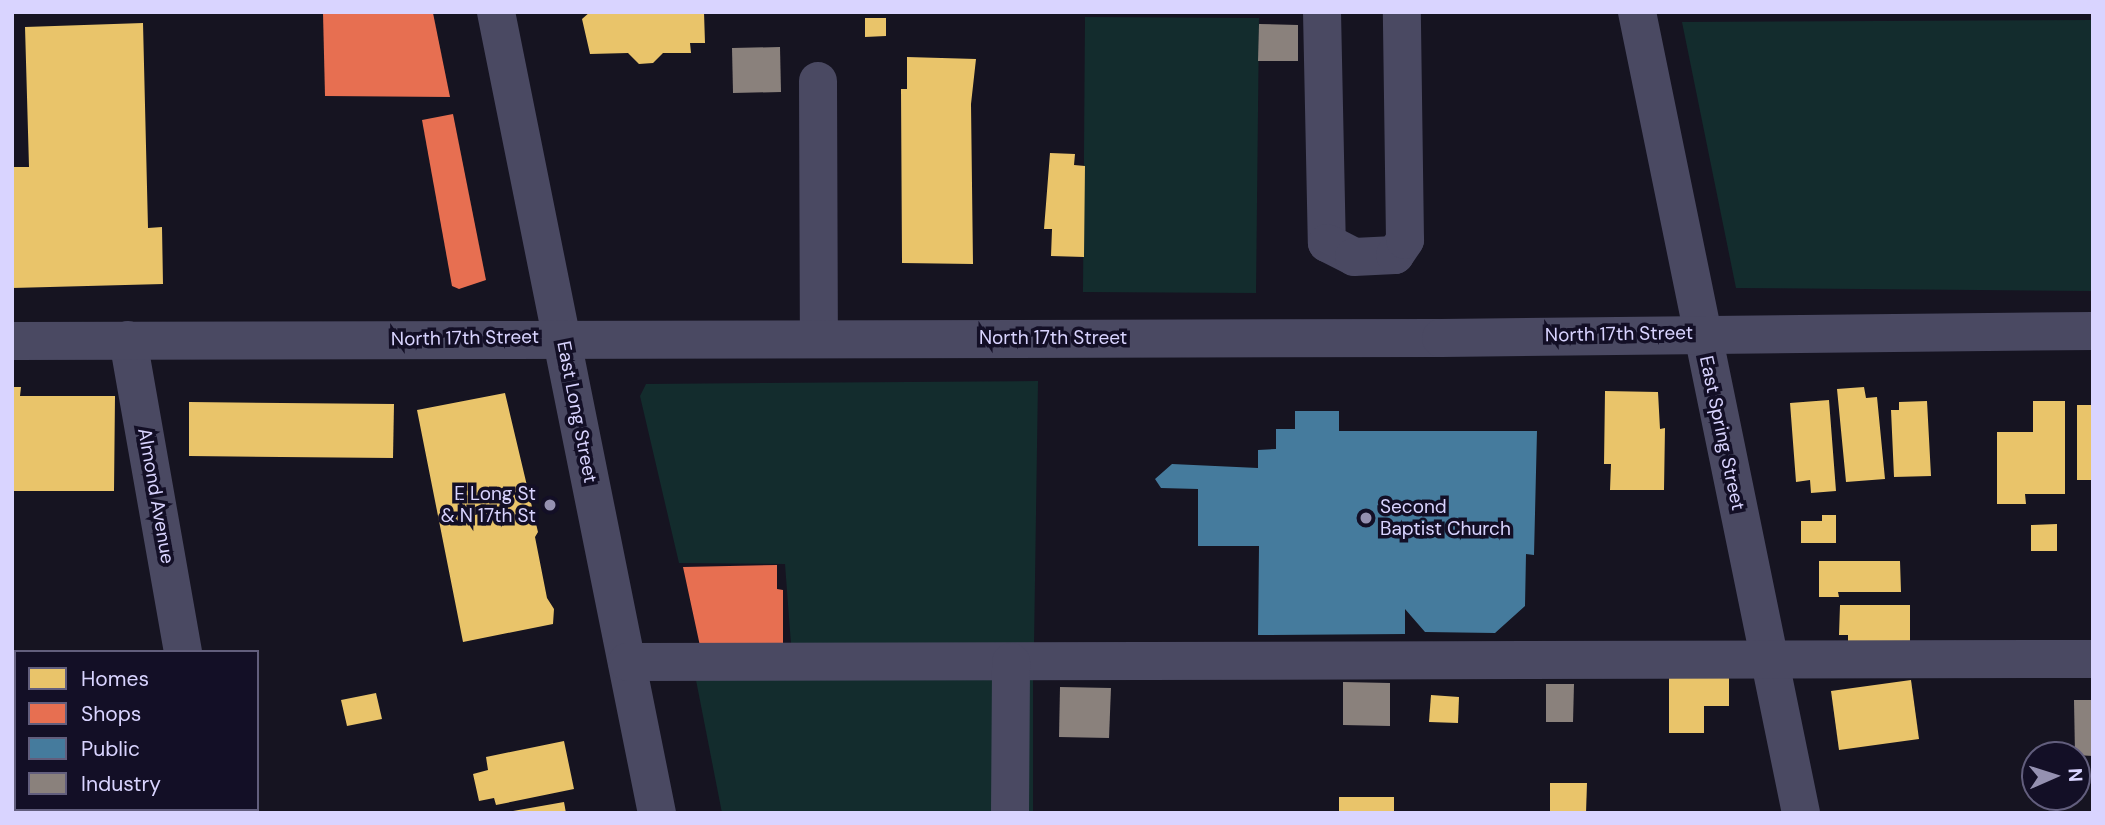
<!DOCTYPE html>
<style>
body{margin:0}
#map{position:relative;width:2105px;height:825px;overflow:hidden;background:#161421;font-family:"DM Sans",sans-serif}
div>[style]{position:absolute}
.green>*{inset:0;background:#132c2d}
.homes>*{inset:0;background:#e9c46a}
.shops>*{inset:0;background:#e76f51}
.public>*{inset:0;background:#457b9d}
.industry>*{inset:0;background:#8a817c}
.minor>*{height:38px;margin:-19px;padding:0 19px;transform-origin:19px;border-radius:19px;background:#4a4962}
.dots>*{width:19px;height:19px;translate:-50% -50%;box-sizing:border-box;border:4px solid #130f26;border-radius:50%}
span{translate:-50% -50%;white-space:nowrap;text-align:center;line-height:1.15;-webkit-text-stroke:7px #130f26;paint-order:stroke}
.street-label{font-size:19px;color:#d9d4ff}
.poi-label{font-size:19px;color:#d9d4ff}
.right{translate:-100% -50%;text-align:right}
.left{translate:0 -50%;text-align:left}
.frame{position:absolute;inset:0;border:14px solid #d9d4ff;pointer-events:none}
.legend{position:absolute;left:14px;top:650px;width:245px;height:161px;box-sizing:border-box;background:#130f26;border:2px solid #625e7d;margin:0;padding:9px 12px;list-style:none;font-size:21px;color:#d9d4ff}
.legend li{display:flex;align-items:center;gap:14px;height:35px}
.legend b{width:35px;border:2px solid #625e7d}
.north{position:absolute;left:2021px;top:741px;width:70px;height:70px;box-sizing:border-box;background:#130f26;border:2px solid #625e7d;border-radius:50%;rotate:87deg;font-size:19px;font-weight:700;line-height:28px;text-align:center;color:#d9d4ff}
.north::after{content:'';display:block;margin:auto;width:24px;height:32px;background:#9591b1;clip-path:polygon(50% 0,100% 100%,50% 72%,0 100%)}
</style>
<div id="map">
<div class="green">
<div style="clip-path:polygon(1085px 17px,1259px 18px,1256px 293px,1083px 292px)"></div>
<div style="clip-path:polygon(2093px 20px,2093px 291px,1736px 288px,1682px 22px)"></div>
<div style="clip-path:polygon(1038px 381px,1034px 645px,791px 644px,785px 564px,679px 563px,640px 396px,646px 384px)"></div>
<div style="clip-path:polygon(696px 680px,1033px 680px,1033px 813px,722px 813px)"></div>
</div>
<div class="homes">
<div style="clip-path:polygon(590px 12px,704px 12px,705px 43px,690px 43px,691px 53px,663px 53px,653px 63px,639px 64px,628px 53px,590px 54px,582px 19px)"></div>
<div style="clip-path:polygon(865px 18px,886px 18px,886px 36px,865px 37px)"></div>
<div style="clip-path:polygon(143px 23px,148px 228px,162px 227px,163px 284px,12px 288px,12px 167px,29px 167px,25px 27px)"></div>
<div style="clip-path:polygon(907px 57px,976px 59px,971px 104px,973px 264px,902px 263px,901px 89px,907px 89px)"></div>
<div style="clip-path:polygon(1050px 153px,1075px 154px,1074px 165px,1085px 166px,1084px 257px,1051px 256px,1052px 229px,1044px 229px)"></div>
<div style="clip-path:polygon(12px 387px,21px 387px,20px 396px,115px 396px,114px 491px,12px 491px)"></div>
<div style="clip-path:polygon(1864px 387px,1866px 398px,1877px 397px,1885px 479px,1846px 482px,1837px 389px)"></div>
<div style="clip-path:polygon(1605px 391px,1658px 392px,1660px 429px,1665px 428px,1664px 490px,1610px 490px,1611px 464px,1604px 464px)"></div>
<div style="clip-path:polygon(505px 393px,538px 532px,535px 537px,547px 598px,554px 609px,553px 624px,463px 642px,417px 410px)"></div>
<div style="clip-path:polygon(1829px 400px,1836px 491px,1811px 493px,1810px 480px,1796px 482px,1790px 403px)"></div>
<div style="clip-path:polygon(1927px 401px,1931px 476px,1894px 477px,1891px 410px,1899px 410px,1899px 402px)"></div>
<div style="clip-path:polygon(2033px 401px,2065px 401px,2065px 494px,2025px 494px,2026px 504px,1997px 504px,1997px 432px,2033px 432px)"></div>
<div style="clip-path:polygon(189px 402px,394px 404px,393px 458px,189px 456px)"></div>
<div style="clip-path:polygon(2077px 405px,2093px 405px,2093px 480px,2077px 480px)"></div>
<div style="clip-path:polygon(1822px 515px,1836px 515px,1836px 543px,1801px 543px,1801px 521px,1822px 521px)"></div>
<div style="clip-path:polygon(2057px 524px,2057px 551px,2031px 551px,2031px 525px)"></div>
<div style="clip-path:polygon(1819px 561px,1900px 561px,1901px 592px,1838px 592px,1839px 597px,1819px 597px)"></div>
<div style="clip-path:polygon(1840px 605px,1910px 605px,1910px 643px,1848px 643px,1848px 635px,1839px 635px)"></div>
<div style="clip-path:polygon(1669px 677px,1729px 677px,1729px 706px,1704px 706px,1704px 733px,1669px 733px)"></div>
<div style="clip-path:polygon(1911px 680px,1919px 739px,1839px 750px,1831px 691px)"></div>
<div style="clip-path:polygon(376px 693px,382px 719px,347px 726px,341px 700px)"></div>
<div style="clip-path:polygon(1431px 695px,1459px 697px,1458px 723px,1429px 722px)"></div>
<div style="clip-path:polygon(564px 741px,574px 789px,496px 805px,494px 798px,479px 801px,473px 774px,488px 770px,486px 757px)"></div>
<div style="clip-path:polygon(1550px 783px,1587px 783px,1586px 813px,1550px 813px)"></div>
<div style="clip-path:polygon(1339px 797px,1394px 797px,1394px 813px,1339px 813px)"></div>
<div style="clip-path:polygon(564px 802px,566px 813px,513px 813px,513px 811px)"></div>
<div style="clip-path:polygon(12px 803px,16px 809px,33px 813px,12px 813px)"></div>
</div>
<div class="shops">
<div style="clip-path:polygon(323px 13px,433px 13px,450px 97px,325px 96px)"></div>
<div style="clip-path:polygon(453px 114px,486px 280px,459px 289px,452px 286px,422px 120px)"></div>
<div style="clip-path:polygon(777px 565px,777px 589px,783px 590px,783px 645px,700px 646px,683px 567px)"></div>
</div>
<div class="public">
<div style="clip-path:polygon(1295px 411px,1339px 411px,1339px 431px,1537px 431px,1534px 555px,1526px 554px,1525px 606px,1495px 633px,1425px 632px,1405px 609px,1405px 634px,1258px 635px,1259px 546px,1198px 546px,1198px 489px,1161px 488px,1155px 479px,1172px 464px,1258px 468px,1258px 450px,1276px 449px,1276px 429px,1295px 429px)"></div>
</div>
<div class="industry">
<div style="clip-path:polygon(1259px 24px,1298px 25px,1298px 61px,1258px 61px)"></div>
<div style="clip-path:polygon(780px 47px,781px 92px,733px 93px,732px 48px)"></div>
<div style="clip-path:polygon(1343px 682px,1390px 683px,1390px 726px,1343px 725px)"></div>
<div style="clip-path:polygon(1546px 684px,1574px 684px,1573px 722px,1546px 722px)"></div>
<div style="clip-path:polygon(1060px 687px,1111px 688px,1109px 738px,1059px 737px)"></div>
<div style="clip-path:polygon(2074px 700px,2093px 700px,2093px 756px,2075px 755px)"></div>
</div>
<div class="minor">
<div style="left:496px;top:12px;width:817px;rotate:78.64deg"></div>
<div style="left:1322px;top:12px;width:231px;rotate:88.8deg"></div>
<div style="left:1327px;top:243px;width:30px;rotate:27deg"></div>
<div style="left:1354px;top:257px;width:41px;rotate:-2.8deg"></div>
<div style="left:1395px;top:255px;width:18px;rotate:-56deg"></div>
<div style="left:1405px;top:240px;width:228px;rotate:-90.8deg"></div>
<div style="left:1637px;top:12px;width:818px;rotate:78.43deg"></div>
<div style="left:818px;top:81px;width:258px;rotate:89.8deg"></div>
<div style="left:128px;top:340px;width:317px;rotate:80deg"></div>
<div style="left:12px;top:341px;width:1429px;rotate:-0.12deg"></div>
<div style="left:1441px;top:338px;width:652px;rotate:-0.62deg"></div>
<div style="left:627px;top:662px;width:1466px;rotate:-0.12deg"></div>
<div style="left:210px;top:809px;width:4px;rotate:90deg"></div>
<div style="left:1010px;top:813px;width:151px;rotate:-89.6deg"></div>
</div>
<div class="dots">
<div style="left:550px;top:505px;background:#9591b1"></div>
<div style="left:1366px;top:518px;background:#9591b1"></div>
</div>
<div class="street-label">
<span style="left:1619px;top:334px;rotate:-1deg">North 17th Street</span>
<span style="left:465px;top:338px;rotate:-1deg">North 17th Street</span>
<span style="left:1053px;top:338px">North 17th Street</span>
<span style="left:577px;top:412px;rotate:79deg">East Long Street</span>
<span style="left:1722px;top:433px;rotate:78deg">East Spring Street</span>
<span style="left:156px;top:496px;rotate:80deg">Almond Avenue</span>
</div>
<div class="poi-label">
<span class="right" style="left:536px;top:505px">E Long St<br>&amp; N 17th St</span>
<span class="left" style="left:1380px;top:518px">Second<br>Baptist Church</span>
</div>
<div class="frame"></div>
<ul class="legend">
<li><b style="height:19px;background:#e9c46a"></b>Homes</li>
<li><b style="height:19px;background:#e76f51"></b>Shops</li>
<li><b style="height:19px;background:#457b9d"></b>Public</li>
<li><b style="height:19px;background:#8a817c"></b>Industry</li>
</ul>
<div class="north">N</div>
</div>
